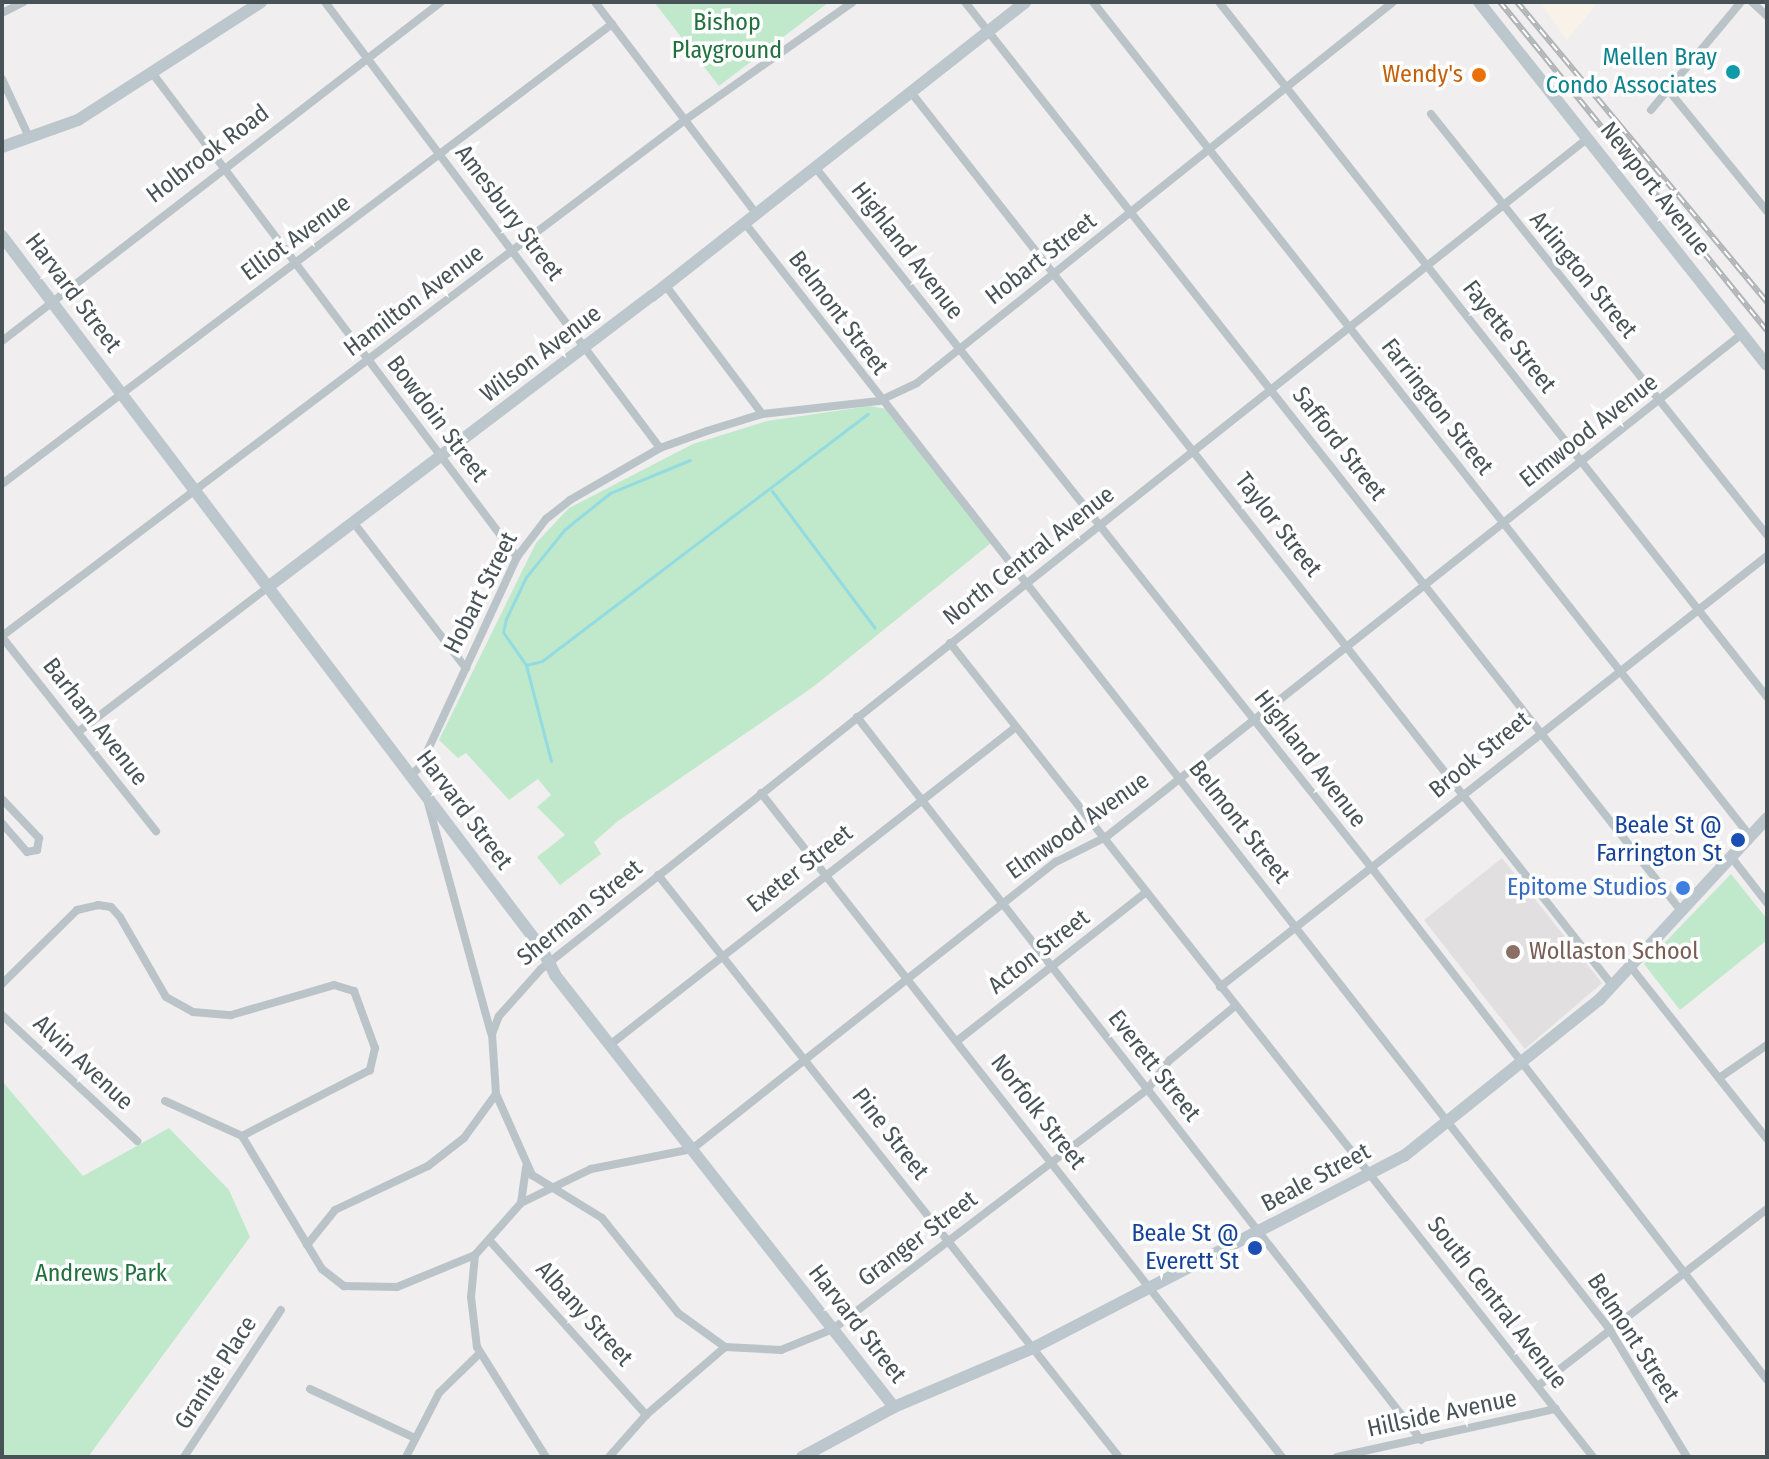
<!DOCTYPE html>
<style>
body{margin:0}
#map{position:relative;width:1769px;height:1459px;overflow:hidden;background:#f0eeee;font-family:"Fira Sans Condensed",sans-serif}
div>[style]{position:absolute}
.commercial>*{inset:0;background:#f9f2e8}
.education>*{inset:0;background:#e1dfdf}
.green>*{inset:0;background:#c0e9cb}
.stream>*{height:3px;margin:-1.5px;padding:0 1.5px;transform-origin:1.5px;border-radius:1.5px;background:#93dbe1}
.street>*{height:8px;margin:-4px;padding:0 4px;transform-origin:4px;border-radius:4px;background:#bac4c8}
.secondary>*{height:12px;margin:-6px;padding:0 6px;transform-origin:6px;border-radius:6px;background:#bbc6cd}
.rail>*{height:6px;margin-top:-3px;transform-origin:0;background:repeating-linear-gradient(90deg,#fff 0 9px,#b0b4b7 0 18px);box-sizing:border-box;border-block:2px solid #b0b4b7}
.dots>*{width:22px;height:22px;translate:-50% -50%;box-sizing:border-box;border:4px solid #fff;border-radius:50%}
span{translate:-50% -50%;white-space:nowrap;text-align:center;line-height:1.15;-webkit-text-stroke:7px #fff;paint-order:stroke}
.park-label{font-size:24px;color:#21713f}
.culture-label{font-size:24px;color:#0d838f}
.right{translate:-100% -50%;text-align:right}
.food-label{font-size:24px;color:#c56008}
.street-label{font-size:24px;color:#485358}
.transit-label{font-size:24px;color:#164399}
.shop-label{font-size:24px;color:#366cbe}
.education-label{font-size:24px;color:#785e54}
.left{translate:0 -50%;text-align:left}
.frame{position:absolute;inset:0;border:4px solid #485358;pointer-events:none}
</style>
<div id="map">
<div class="commercial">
<div style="clip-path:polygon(1540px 2px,1598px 2px,1567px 40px)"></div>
</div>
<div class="education">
<div style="clip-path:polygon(1502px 858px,1602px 983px,1525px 1049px,1424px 920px)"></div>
</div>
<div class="green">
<div style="clip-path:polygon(654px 2px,829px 2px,719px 86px)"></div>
<div style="clip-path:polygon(870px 406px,887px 409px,991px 543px,813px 687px,618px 821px,594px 842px,601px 854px,560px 885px,537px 857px,565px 835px,537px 807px,551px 795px,538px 779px,509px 800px,466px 753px,458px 758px,439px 740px,536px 543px,569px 508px,693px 444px,767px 421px)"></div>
<div style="clip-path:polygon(1731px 874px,1767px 919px,1767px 940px,1680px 1010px,1644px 964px)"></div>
<div style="clip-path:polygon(2px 1081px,83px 1176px,169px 1128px,229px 1190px,250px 1237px,88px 1457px,2px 1457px)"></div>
</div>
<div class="stream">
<div style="left:690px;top:460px;width:87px;rotate:157.6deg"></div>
<div style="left:610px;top:493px;width:58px;rotate:141.3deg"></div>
<div style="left:565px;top:529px;width:62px;rotate:129.1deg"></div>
<div style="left:526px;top:577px;width:47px;rotate:115.5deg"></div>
<div style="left:506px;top:619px;width:13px;rotate:103deg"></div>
<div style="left:503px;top:632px;width:40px;rotate:55.1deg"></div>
<div style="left:526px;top:665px;width:16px;rotate:-14deg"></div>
<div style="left:542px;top:661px;width:409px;rotate:-37.2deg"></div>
<div style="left:772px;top:491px;width:171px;rotate:53.1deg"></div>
<div style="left:526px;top:665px;width:99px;rotate:75.4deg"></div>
</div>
<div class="street">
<div style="left:325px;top:2px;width:558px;rotate:53.09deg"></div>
<div style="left:595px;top:2px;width:265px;rotate:52.7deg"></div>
<div style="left:965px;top:2px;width:1157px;rotate:51.77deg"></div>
<div style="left:1093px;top:2px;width:1062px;rotate:51.77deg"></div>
<div style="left:1219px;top:2px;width:885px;rotate:51.74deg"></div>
<div style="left:1752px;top:2px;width:21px;rotate:43deg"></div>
<div style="left:2px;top:13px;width:25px;rotate:-27deg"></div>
<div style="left:153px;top:74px;width:605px;rotate:53deg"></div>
<div style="left:2px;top:79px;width:66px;rotate:65deg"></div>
<div style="left:910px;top:91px;width:1137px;rotate:51.86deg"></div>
<div style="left:1669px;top:91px;width:155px;rotate:50.8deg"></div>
<div style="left:1651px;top:110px;width:141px;rotate:-50.2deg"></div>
<div style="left:1431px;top:114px;width:539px;rotate:51.41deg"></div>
<div style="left:815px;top:167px;width:894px;rotate:51.54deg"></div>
<div style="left:1371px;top:867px;width:648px;rotate:52.33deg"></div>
<div style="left:744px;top:222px;width:1403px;rotate:51.98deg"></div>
<div style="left:1608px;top:1327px;width:152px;rotate:58.7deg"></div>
<div style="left:666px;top:286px;width:160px;rotate:53.1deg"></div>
<div style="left:2px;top:341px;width:555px;rotate:-37.68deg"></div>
<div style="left:2px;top:484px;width:764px;rotate:-37.02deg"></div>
<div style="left:353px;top:522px;width:185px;rotate:52.3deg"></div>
<div style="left:2px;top:636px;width:856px;rotate:-37.07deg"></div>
<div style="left:685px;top:120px;width:205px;rotate:-35.1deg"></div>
<div style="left:2px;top:637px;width:248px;rotate:51.6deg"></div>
<div style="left:950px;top:643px;width:1037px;rotate:51.69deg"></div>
<div style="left:857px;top:717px;width:917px;rotate:52.04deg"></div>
<div style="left:78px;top:732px;width:239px;rotate:-37.3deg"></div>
<div style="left:411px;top:775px;width:12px;rotate:-42deg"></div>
<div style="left:420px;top:767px;width:231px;rotate:-65.2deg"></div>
<div style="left:517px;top:557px;width:48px;rotate:-52.7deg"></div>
<div style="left:546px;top:519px;width:31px;rotate:-38deg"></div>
<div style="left:570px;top:500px;width:104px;rotate:-30deg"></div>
<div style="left:660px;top:448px;width:50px;rotate:-19.9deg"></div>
<div style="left:707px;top:431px;width:58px;rotate:-17.2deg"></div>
<div style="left:762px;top:414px;width:118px;rotate:-6.3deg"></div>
<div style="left:879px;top:401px;width:42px;rotate:-25.3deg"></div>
<div style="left:917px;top:383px;width:610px;rotate:-38.67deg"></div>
<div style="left:761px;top:793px;width:844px;rotate:51.88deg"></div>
<div style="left:2px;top:799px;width:54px;rotate:46.5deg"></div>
<div style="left:39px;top:838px;width:12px;rotate:99deg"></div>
<div style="left:37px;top:850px;width:10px;rotate:169deg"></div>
<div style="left:27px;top:852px;width:38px;rotate:-131deg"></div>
<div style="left:428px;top:803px;width:238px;rotate:74.7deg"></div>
<div style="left:1732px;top:858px;width:57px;rotate:52.1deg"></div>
<div style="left:658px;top:875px;width:742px;rotate:51.62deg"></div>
<div style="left:1630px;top:966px;width:221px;rotate:51.6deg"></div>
<div style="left:2px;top:984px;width:105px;rotate:-44.6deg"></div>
<div style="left:77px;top:910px;width:22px;rotate:-13deg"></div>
<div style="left:98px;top:905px;width:13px;rotate:9deg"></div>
<div style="left:111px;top:907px;width:13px;rotate:48deg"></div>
<div style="left:120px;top:917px;width:92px;rotate:60.1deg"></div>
<div style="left:166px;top:997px;width:31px;rotate:29deg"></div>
<div style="left:193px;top:1012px;width:38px;rotate:5deg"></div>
<div style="left:231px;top:1015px;width:107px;rotate:-16.2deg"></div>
<div style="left:334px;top:985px;width:21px;rotate:17deg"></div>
<div style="left:354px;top:991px;width:61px;rotate:69.8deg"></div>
<div style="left:375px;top:1048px;width:23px;rotate:103deg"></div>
<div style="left:370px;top:1070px;width:144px;rotate:152.7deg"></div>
<div style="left:242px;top:1136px;width:155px;rotate:59deg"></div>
<div style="left:322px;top:1269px;width:28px;rotate:38deg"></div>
<div style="left:344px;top:1286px;width:53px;rotate:1.1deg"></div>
<div style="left:397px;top:1287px;width:84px;rotate:-22.3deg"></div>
<div style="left:475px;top:1255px;width:69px;rotate:-48.5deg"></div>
<div style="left:521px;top:1203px;width:36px;rotate:-82deg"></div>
<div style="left:1220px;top:987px;width:696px;rotate:-38.24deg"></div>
<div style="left:2px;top:1015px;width:185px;rotate:43deg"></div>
<div style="left:957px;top:1041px;width:239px;rotate:-38.2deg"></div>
<div style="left:611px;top:1044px;width:514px;rotate:-38.05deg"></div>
<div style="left:1719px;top:1078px;width:58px;rotate:-34.5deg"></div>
<div style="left:496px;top:1094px;width:89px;rotate:66deg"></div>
<div style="left:532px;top:1175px;width:82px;rotate:31.6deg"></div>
<div style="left:602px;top:1218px;width:122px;rotate:51.3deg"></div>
<div style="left:678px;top:1313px;width:58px;rotate:35.9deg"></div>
<div style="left:165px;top:1101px;width:85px;rotate:24.4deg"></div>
<div style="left:521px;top:1203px;width:78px;rotate:-25.9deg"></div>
<div style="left:591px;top:1169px;width:103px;rotate:-11.2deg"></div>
<div style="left:692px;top:1149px;width:464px;rotate:-38.3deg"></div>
<div style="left:1056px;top:862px;width:56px;rotate:-26.6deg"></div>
<div style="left:1106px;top:837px;width:811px;rotate:-38.34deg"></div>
<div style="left:490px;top:1241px;width:234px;rotate:48.1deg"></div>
<div style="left:307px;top:1245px;width:45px;rotate:-51.3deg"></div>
<div style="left:335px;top:1210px;width:103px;rotate:-25.3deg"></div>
<div style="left:428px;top:1166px;width:46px;rotate:-37.9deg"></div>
<div style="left:464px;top:1138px;width:54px;rotate:-54deg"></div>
<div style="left:496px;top:1094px;width:60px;rotate:-93.8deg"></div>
<div style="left:492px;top:1034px;width:19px;rotate:-69deg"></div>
<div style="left:499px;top:1016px;width:63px;rotate:-48.2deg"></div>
<div style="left:541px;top:969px;width:1337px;rotate:-38.44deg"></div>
<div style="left:475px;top:1255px;width:42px;rotate:95.4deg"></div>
<div style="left:471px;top:1297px;width:50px;rotate:83.2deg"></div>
<div style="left:477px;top:1347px;width:130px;rotate:57.9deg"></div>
<div style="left:1538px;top:1386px;width:289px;rotate:-37.7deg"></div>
<div style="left:310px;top:1389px;width:116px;rotate:25deg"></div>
<div style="left:184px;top:1457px;width:176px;rotate:-56.6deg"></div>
<div style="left:406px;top:1457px;width:72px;rotate:-62.7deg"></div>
<div style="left:439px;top:1393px;width:57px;rotate:-44.3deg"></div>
<div style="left:609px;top:1457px;width:56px;rotate:-48.6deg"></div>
<div style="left:646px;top:1415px;width:104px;rotate:-40.7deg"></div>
<div style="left:725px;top:1347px;width:56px;rotate:3.1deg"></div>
<div style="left:781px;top:1350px;width:56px;rotate:-22deg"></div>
<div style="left:833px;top:1329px;width:395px;rotate:-37.3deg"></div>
<div style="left:1147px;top:1090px;width:38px;rotate:-53deg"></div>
<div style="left:1170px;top:1060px;width:85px;rotate:-39.7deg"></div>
<div style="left:1337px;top:1457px;width:224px;rotate:-12.4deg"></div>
</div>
<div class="secondary">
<div style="left:1479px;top:2px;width:463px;rotate:51.6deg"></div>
<div style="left:2px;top:147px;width:81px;rotate:-19.6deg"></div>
<div style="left:78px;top:120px;width:218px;rotate:-32.8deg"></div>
<div style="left:2px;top:236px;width:894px;rotate:52.86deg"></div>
<div style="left:542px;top:949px;width:29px;rotate:63deg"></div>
<div style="left:555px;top:975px;width:549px;rotate:51.88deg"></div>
<div style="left:268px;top:587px;width:482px;rotate:-37.2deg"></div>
<div style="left:652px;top:296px;width:475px;rotate:-38.2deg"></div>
<div style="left:802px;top:1457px;width:105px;rotate:-28.5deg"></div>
<div style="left:894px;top:1407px;width:151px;rotate:-23deg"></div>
<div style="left:1033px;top:1348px;width:418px;rotate:-27.4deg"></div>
<div style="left:1404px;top:1156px;width:251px;rotate:-38.7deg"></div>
<div style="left:1600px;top:999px;width:246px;rotate:-47.3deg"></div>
</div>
<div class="rail">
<div style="left:1500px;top:2px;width:423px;rotate:50.9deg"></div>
<div style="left:1517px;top:2px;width:391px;rotate:50.2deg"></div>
</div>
<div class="dots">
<div style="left:1733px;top:72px;background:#0f9aa8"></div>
<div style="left:1479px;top:75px;background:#e8710a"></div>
<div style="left:1738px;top:840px;background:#1a4fb4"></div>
<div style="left:1683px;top:888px;background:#3f7fe0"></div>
<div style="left:1513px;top:952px;background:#8d6e63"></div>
<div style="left:1255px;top:1248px;background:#1a4fb4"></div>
</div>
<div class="park-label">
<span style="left:727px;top:37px">Bishop<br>Playground</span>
<span style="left:101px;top:1274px">Andrews Park</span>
</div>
<div class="culture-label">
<span class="right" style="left:1717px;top:72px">Mellen Bray<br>Condo Associates</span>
</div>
<div class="food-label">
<span class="right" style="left:1463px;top:75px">Wendy's</span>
</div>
<div class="street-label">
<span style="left:208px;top:154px;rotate:-37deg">Holbrook Road</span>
<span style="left:1655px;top:189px;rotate:52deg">Newport Avenue</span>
<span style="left:509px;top:213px;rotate:53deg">Amesbury Street</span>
<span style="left:296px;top:238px;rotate:-36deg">Elliot Avenue</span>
<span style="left:907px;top:251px;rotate:52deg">Highland Avenue</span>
<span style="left:1041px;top:259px;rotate:-38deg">Hobart Street</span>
<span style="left:1583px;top:275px;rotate:51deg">Arlington Street</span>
<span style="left:73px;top:293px;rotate:53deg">Harvard Street</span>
<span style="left:414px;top:301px;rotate:-37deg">Hamilton Avenue</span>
<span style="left:838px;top:313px;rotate:53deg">Belmont Street</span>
<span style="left:1509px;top:337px;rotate:52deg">Fayette Street</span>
<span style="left:541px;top:354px;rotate:-37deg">Wilson Avenue</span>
<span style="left:1437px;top:407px;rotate:52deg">Farrington Street</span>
<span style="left:437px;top:419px;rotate:53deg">Bowdoin Street</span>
<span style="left:1589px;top:431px;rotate:-38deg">Elmwood Avenue</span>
<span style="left:1339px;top:444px;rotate:52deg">Safford Street</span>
<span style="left:1278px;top:525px;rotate:52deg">Taylor Street</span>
<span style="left:1029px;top:556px;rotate:-38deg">North Central Avenue</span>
<span style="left:481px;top:593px;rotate:-63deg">Hobart Street</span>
<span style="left:95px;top:722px;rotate:52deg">Barham Avenue</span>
<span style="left:1480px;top:755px;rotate:-39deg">Brook Street</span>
<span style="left:1310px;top:759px;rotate:52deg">Highland Avenue</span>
<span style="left:464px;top:810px;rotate:53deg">Harvard Street</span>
<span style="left:1239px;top:822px;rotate:52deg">Belmont Street</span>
<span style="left:1078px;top:826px;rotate:-35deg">Elmwood Avenue</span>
<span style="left:800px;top:869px;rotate:-38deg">Exeter Street</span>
<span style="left:580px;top:913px;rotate:-39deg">Sherman Street</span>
<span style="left:1039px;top:952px;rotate:-38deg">Acton Street</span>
<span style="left:83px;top:1063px;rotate:43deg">Alvin Avenue</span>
<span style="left:1154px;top:1066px;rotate:52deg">Everett Street</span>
<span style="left:1038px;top:1112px;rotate:52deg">Norfolk Street</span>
<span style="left:890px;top:1134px;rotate:52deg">Pine Street</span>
<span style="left:1316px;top:1178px;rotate:-28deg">Beale Street</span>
<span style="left:918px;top:1239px;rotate:-37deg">Granger Street</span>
<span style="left:1497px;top:1303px;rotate:52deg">South Central Avenue</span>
<span style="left:584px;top:1314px;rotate:48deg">Albany Street</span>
<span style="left:857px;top:1324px;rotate:52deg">Harvard Street</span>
<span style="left:1633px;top:1338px;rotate:57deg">Belmont Street</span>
<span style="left:216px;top:1373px;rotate:-57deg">Granite Place</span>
<span style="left:1442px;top:1414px;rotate:-12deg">Hillside Avenue</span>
</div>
<div class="transit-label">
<span class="right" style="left:1722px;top:840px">Beale St @<br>Farrington St</span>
<span class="right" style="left:1239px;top:1248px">Beale St @<br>Everett St</span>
</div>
<div class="shop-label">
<span class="right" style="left:1667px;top:888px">Epitome Studios</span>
</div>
<div class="education-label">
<span class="left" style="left:1529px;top:952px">Wollaston School</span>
</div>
<div class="frame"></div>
</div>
